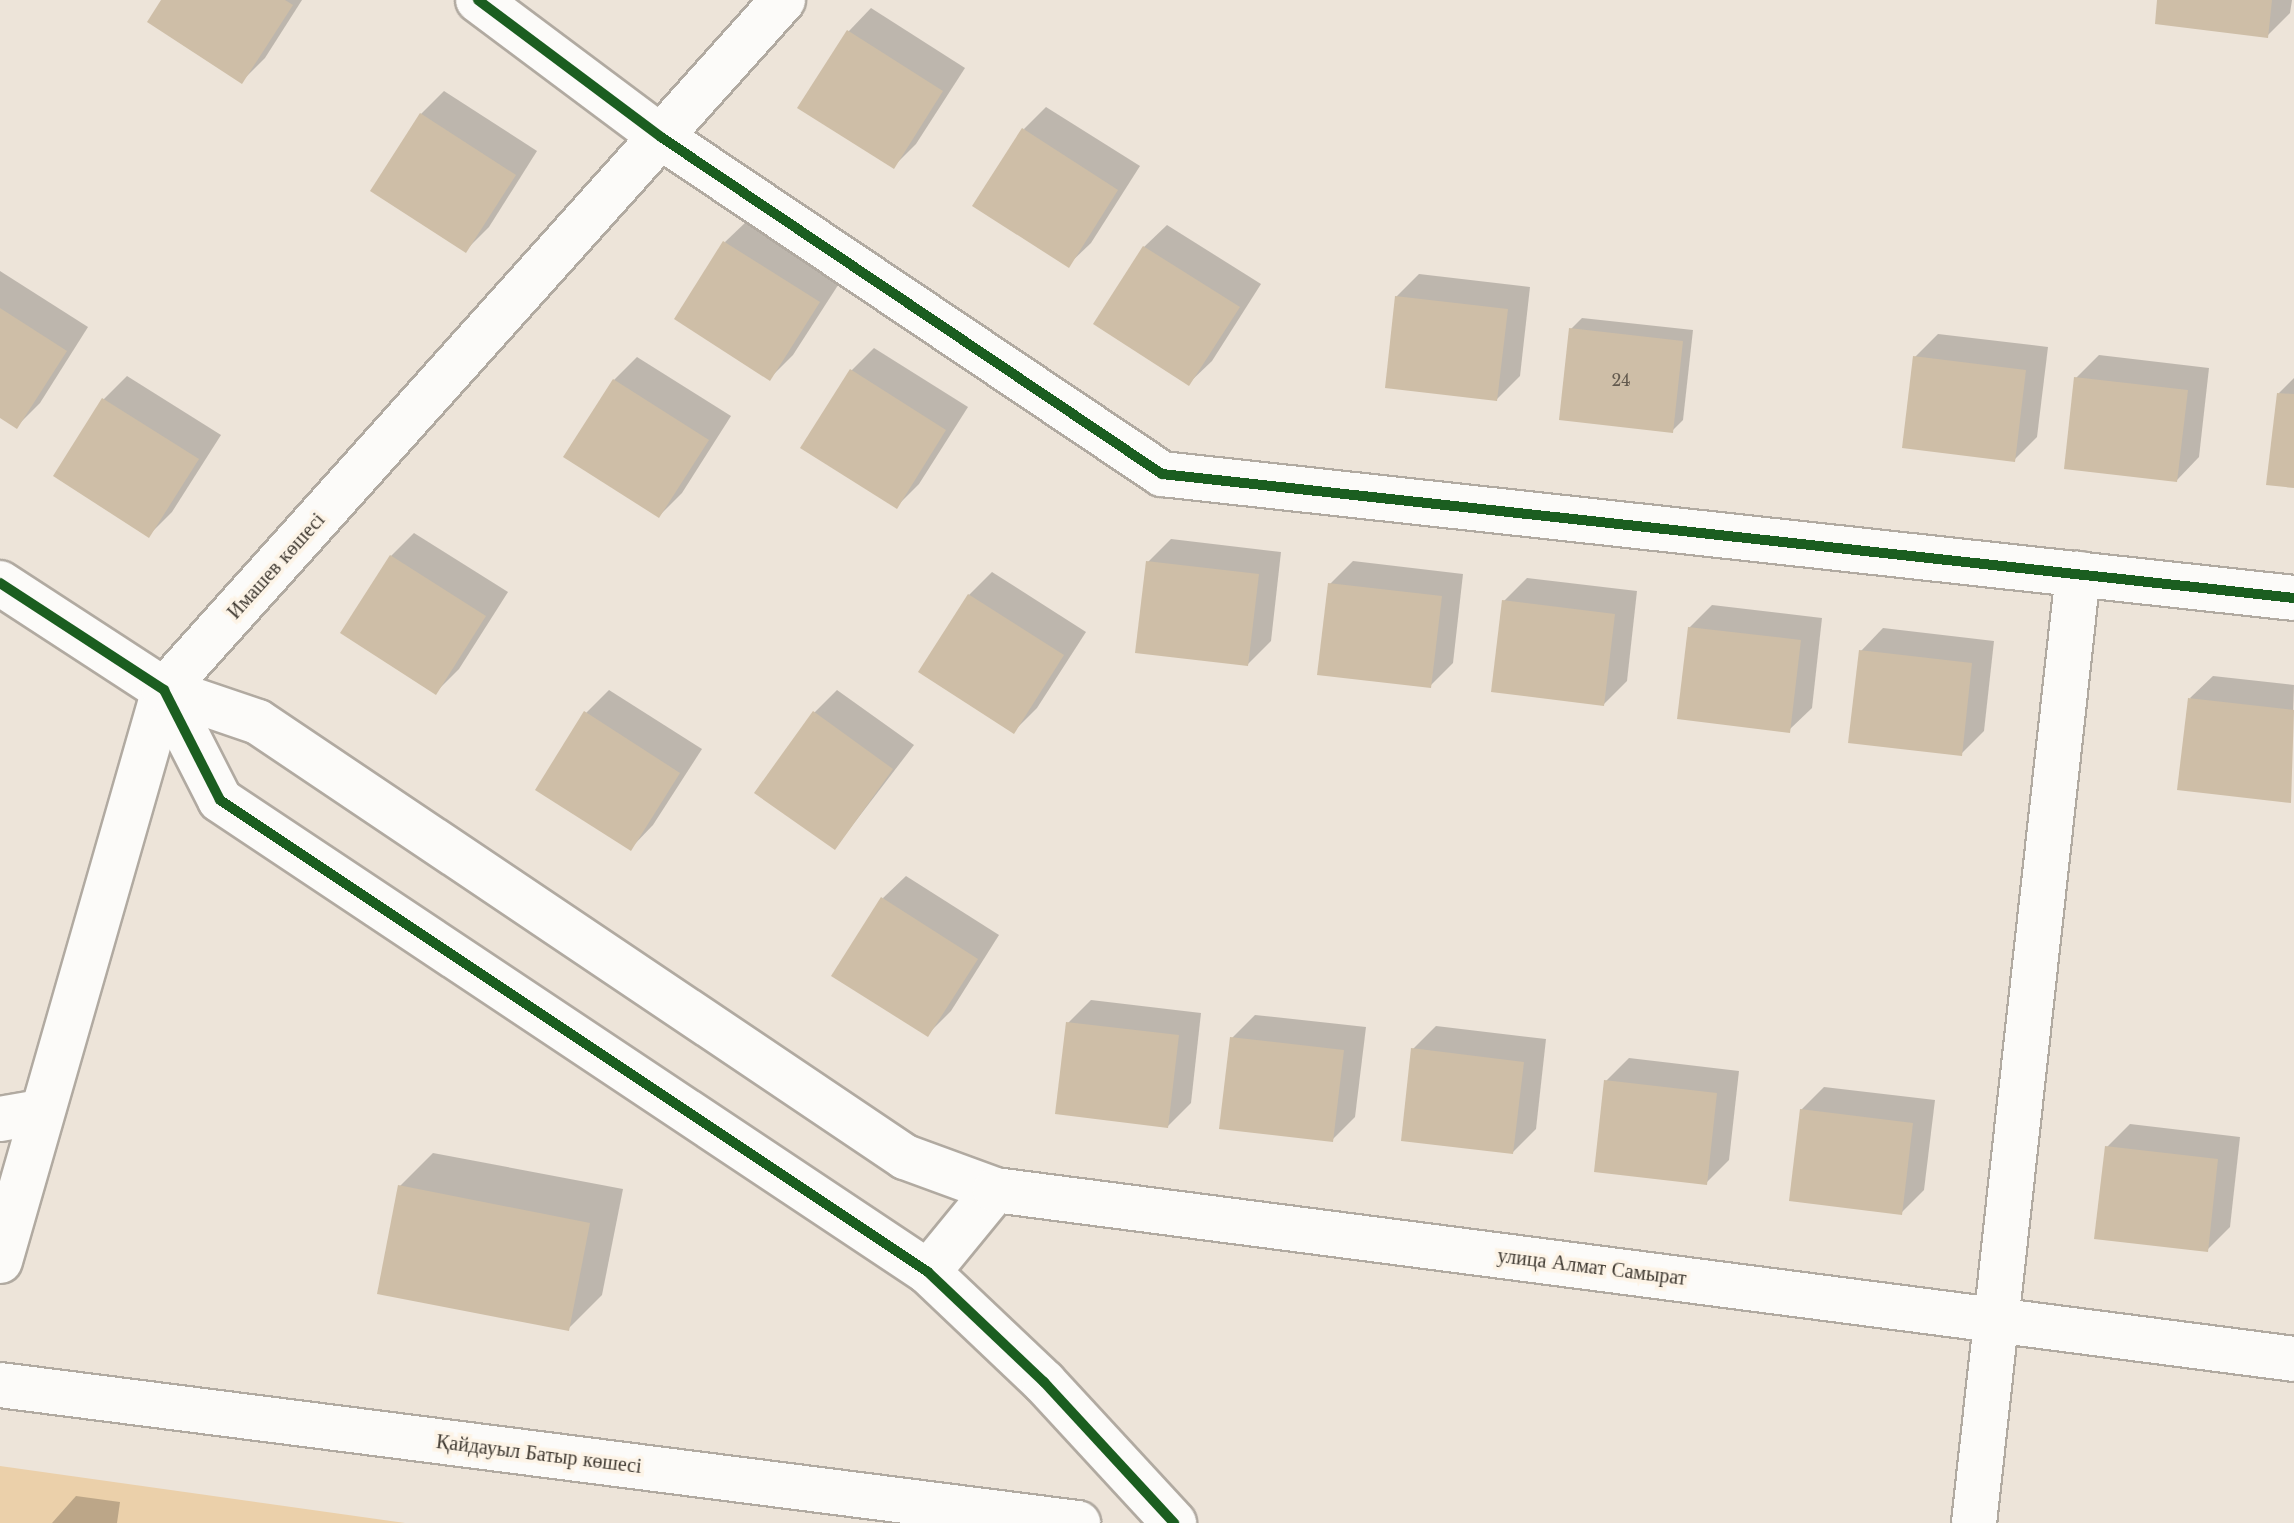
<!DOCTYPE html>
<meta charset="utf-8">
<style>
body{margin:0}
#map{position:relative;width:2294px;height:1523px;overflow:hidden;background:#ede4d9;font-family:"Libre Baskerville",serif}
div>[style]{position:absolute}
.green>*{inset:0;background:#ebd0aa}
.shadow>*{inset:0;background:#0003}
.building>*{inset:0;background:#cebea7}
.roads{filter:drop-shadow(2px 0 #b1aaa1) drop-shadow(-2px 0 #b1aaa1) drop-shadow(0 2px #b1aaa1) drop-shadow(0 -2px #b1aaa1)}
.minor>*{height:44px;margin:-22px;padding:0 22px;transform-origin:22px;border-radius:22px;background:#fcfbf9}
.cycleway>*{height:10px;margin:-5px;padding:0 5px;transform-origin:5px;border-radius:5px;background:#1b5e20}
span{translate:-50% -50%;white-space:nowrap;text-align:center;line-height:1.15;-webkit-text-stroke:7px #fdf4e7;paint-order:stroke}
.number-label{font-size:16px;color:#635a4e}
.number-label span{-webkit-text-stroke-width:0}
.street-label{font-size:20px;color:#3f3931}
</style>
<div id="map">
<div class="green">
<div style="clip-path:polygon(0 1466px,405px 1523px,0 1523px)"></div>
</div>
<div class="shadow">
<div style="clip-path:polygon(163px 0,302px 0,265px 58px,242px 81px)"></div>
<div style="clip-path:polygon(2159px 0,2292px 0,2290px 13px,2267px 36px)"></div>
<div style="clip-path:polygon(871px 8px,965px 68px,916px 144px,893px 167px,800px 108px,849px 31px)"></div>
<div style="clip-path:polygon(444px 91px,537px 151px,489px 227px,466px 250px,421px 114px)"></div>
<div style="clip-path:polygon(1046px 107px,1140px 166px,1091px 243px,1068px 265px,1024px 129px)"></div>
<div style="clip-path:polygon(748px 220px,842px 279px,793px 355px,770px 378px,725px 242px)"></div>
<div style="clip-path:polygon(1167px 225px,1261px 284px,1212px 361px,1189px 383px,1144px 247px)"></div>
<div style="clip-path:polygon(0 271px,88px 327px,40px 403px,17px 426px,0 415px)"></div>
<div style="clip-path:polygon(1419px 274px,1530px 287px,1520px 376px,1497px 399px,1396px 297px)"></div>
<div style="clip-path:polygon(1582px 318px,1693px 330px,1683px 420px,1672px 431px,1571px 329px)"></div>
<div style="clip-path:polygon(1938px 334px,2048px 347px,2037px 437px,2014px 460px,1915px 357px)"></div>
<div style="clip-path:polygon(874px 348px,968px 407px,919px 484px,896px 507px,851px 371px)"></div>
<div style="clip-path:polygon(2099px 355px,2209px 368px,2199px 457px,2177px 480px,2076px 378px)"></div>
<div style="clip-path:polygon(637px 357px,731px 416px,682px 493px,659px 516px,614px 380px)"></div>
<div style="clip-path:polygon(127px 376px,221px 435px,172px 512px,149px 535px,56px 476px,104px 399px)"></div>
<div style="clip-path:polygon(2294px 378px,2294px 486px,2279px 393px)"></div>
<div style="clip-path:polygon(414px 533px,508px 592px,459px 669px,436px 692px,391px 556px)"></div>
<div style="clip-path:polygon(1171px 539px,1281px 552px,1271px 641px,1248px 664px,1148px 562px)"></div>
<div style="clip-path:polygon(1353px 561px,1463px 574px,1453px 663px,1430px 686px,1330px 584px)"></div>
<div style="clip-path:polygon(992px 572px,1086px 632px,1037px 708px,1014px 731px,969px 595px)"></div>
<div style="clip-path:polygon(1527px 578px,1637px 591px,1627px 681px,1604px 704px,1504px 601px)"></div>
<div style="clip-path:polygon(1712px 605px,1822px 618px,1812px 708px,1789px 730px,1689px 628px)"></div>
<div style="clip-path:polygon(1883px 628px,1994px 641px,1984px 731px,1961px 754px,1861px 651px)"></div>
<div style="clip-path:polygon(2213px 676px,2294px 685px,2290px 801px,2190px 698px)"></div>
<div style="clip-path:polygon(609px 690px,702px 749px,653px 825px,631px 848px,586px 713px)"></div>
<div style="clip-path:polygon(837px 690px,914px 745px,835px 848px,814px 713px)"></div>
<div style="clip-path:polygon(906px 876px,999px 935px,951px 1011px,928px 1034px,883px 898px)"></div>
<div style="clip-path:polygon(1091px 1000px,1201px 1013px,1191px 1103px,1168px 1126px,1068px 1023px)"></div>
<div style="clip-path:polygon(1255px 1015px,1366px 1027px,1355px 1117px,1332px 1140px,1232px 1038px)"></div>
<div style="clip-path:polygon(1436px 1026px,1546px 1039px,1536px 1129px,1513px 1152px,1413px 1049px)"></div>
<div style="clip-path:polygon(1629px 1058px,1739px 1071px,1729px 1160px,1706px 1183px,1606px 1081px)"></div>
<div style="clip-path:polygon(1824px 1087px,1935px 1100px,1924px 1190px,1901px 1213px,1801px 1110px)"></div>
<div style="clip-path:polygon(2130px 1124px,2240px 1137px,2230px 1227px,2207px 1250px,2107px 1147px)"></div>
<div style="clip-path:polygon(433px 1153px,623px 1189px,602px 1295px,568px 1329px,400px 1186px)"></div>
<div style="clip-path:polygon(76px 1496px,120px 1502px,117px 1523px,52px 1523px)"></div>
</div>
<div class="building">
<div style="clip-path:polygon(161px 0,285px 0,293px 5px,242px 84px,147px 22px)"></div>
<div style="clip-path:polygon(2157px 0,2272px 0,2268px 38px,2155px 24px)"></div>
<div style="clip-path:polygon(847px 30px,943px 91px,894px 169px,797px 108px)"></div>
<div style="clip-path:polygon(420px 113px,516px 175px,466px 253px,370px 191px)"></div>
<div style="clip-path:polygon(1022px 128px,1118px 190px,1069px 268px,972px 206px)"></div>
<div style="clip-path:polygon(723px 241px,820px 302px,770px 381px,674px 319px)"></div>
<div style="clip-path:polygon(1143px 246px,1240px 307px,1189px 386px,1093px 324px)"></div>
<div style="clip-path:polygon(1395px 296px,1508px 309px,1497px 401px,1385px 388px)"></div>
<div style="clip-path:polygon(0 308px,67px 351px,17px 429px,0 418px)"></div>
<div style="clip-path:polygon(1569px 328px,1683px 341px,1673px 433px,1559px 420px)"></div>
<div style="clip-path:polygon(1913px 356px,2026px 370px,2015px 462px,1902px 448px)"></div>
<div style="clip-path:polygon(850px 369px,946px 430px,897px 509px,800px 448px)"></div>
<div style="clip-path:polygon(2074px 377px,2188px 390px,2177px 482px,2064px 469px)"></div>
<div style="clip-path:polygon(613px 379px,709px 440px,659px 518px,563px 457px)"></div>
<div style="clip-path:polygon(2277px 393px,2294px 394px,2294px 488px,2266px 485px)"></div>
<div style="clip-path:polygon(102px 398px,199px 459px,149px 538px,53px 476px)"></div>
<div style="clip-path:polygon(390px 555px,486px 616px,436px 695px,340px 633px)"></div>
<div style="clip-path:polygon(1146px 561px,1259px 574px,1248px 666px,1135px 653px)"></div>
<div style="clip-path:polygon(1328px 583px,1442px 596px,1431px 688px,1317px 675px)"></div>
<div style="clip-path:polygon(968px 594px,1064px 655px,1014px 734px,918px 672px)"></div>
<div style="clip-path:polygon(1502px 600px,1615px 614px,1604px 706px,1491px 692px)"></div>
<div style="clip-path:polygon(1688px 627px,1801px 640px,1790px 733px,1677px 719px)"></div>
<div style="clip-path:polygon(1859px 650px,1972px 663px,1962px 756px,1848px 743px)"></div>
<div style="clip-path:polygon(2188px 698px,2294px 710px,2291px 803px,2177px 790px)"></div>
<div style="clip-path:polygon(584px 711px,680px 773px,631px 851px,535px 790px)"></div>
<div style="clip-path:polygon(813px 711px,893px 769px,835px 850px,754px 793px)"></div>
<div style="clip-path:polygon(881px 897px,978px 959px,928px 1037px,831px 976px)"></div>
<div style="clip-path:polygon(1066px 1022px,1179px 1035px,1168px 1128px,1055px 1114px)"></div>
<div style="clip-path:polygon(1230px 1037px,1344px 1050px,1333px 1142px,1219px 1129px)"></div>
<div style="clip-path:polygon(1411px 1048px,1524px 1062px,1513px 1154px,1401px 1141px)"></div>
<div style="clip-path:polygon(1604px 1080px,1717px 1093px,1707px 1185px,1594px 1172px)"></div>
<div style="clip-path:polygon(1800px 1109px,1913px 1123px,1902px 1215px,1789px 1201px)"></div>
<div style="clip-path:polygon(2105px 1146px,2218px 1159px,2208px 1252px,2094px 1239px)"></div>
<div style="clip-path:polygon(398px 1185px,590px 1223px,569px 1331px,377px 1294px)"></div>
</div>
<div class="roads">
<div class="minor">
<div style="left:478px;top:0;width:229px;rotate:36.8deg"></div>
<div style="left:661px;top:137px;width:604px;rotate:33.93deg"></div>
<div style="left:1162px;top:474px;width:1139px;rotate:6.25deg"></div>
<div style="left:0;top:583px;width:196px;rotate:33.1deg"></div>
<div style="left:164px;top:690px;width:123px;rotate:63deg"></div>
<div style="left:220px;top:800px;width:851px;rotate:33.69deg"></div>
<div style="left:928px;top:1272px;width:160px;rotate:43.5deg"></div>
<div style="left:1044px;top:1382px;width:192px;rotate:47.3deg"></div>
<div style="left:164px;top:690px;width:99px;rotate:18.8deg"></div>
<div style="left:258px;top:722px;width:780px;rotate:33.91deg"></div>
<div style="left:905px;top:1157px;width:96px;rotate:20.1deg"></div>
<div style="left:0;top:1119px;width:41px;rotate:-9.9deg"></div>
<div style="left:0;top:1261px;width:594px;rotate:-73.98deg"></div>
<div style="left:164px;top:690px;width:927px;rotate:-48.1deg"></div>
<div style="left:928px;top:1272px;width:106px;rotate:-50.7deg"></div>
<div style="left:995px;top:1190px;width:1310px;rotate:7.41deg"></div>
<div style="left:0;top:1385px;width:1087px;rotate:7.3deg"></div>
<div style="left:1974px;top:1523px;width:955px;rotate:-83.75deg"></div>
</div>
</div>
<div class="cycleway">
<div style="left:478px;top:0;width:229px;rotate:36.8deg"></div>
<div style="left:661px;top:137px;width:604px;rotate:33.93deg"></div>
<div style="left:1162px;top:474px;width:1139px;rotate:6.25deg"></div>
<div style="left:0;top:583px;width:196px;rotate:33.1deg"></div>
<div style="left:164px;top:690px;width:123px;rotate:63deg"></div>
<div style="left:220px;top:800px;width:851px;rotate:33.69deg"></div>
<div style="left:928px;top:1272px;width:160px;rotate:43.5deg"></div>
<div style="left:1044px;top:1382px;width:192px;rotate:47.3deg"></div>
</div>
<div class="number-label">
<span style="left:1621px;top:380px">24</span>
</div>
<div class="street-label">
<span style="left:276px;top:566px;rotate:-48deg">Имашев көшесі</span>
<span style="left:1592px;top:1267px;rotate:7deg">улица Алмат Самырат</span>
<span style="left:539px;top:1454px;rotate:7deg">Қайдауыл Батыр көшесі</span>
</div>
</div>
